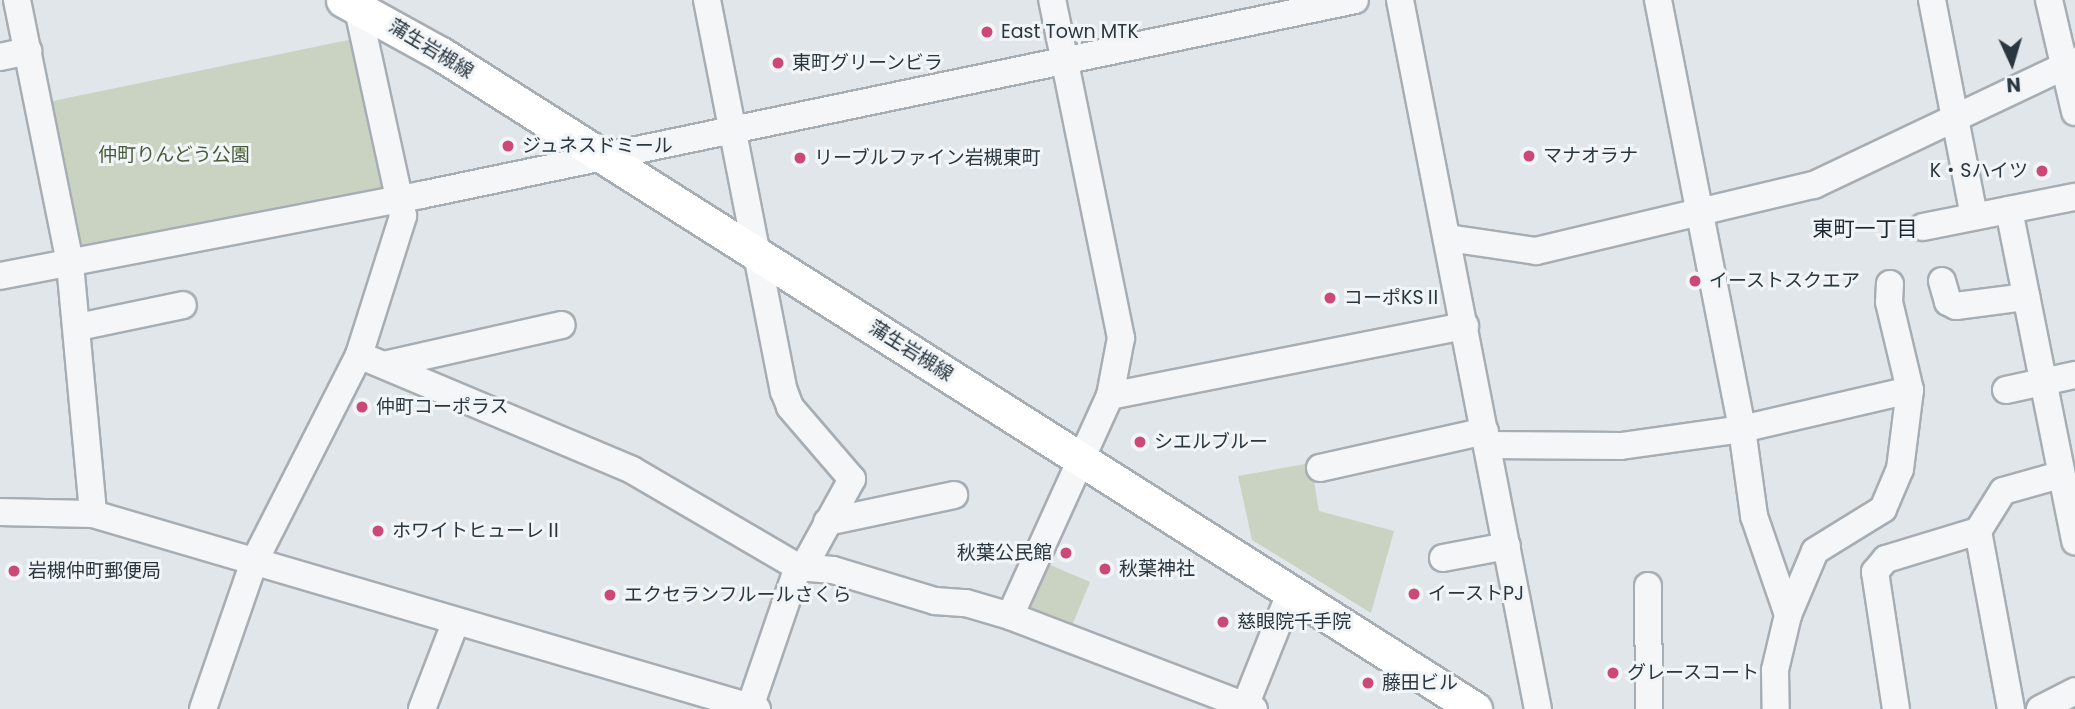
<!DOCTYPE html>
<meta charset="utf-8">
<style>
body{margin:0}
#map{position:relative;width:2075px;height:709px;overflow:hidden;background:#e1e6ea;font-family:Poppins,"Noto Sans JP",sans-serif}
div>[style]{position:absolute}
.green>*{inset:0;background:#cad3c2}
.roads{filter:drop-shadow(2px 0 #a6aeb4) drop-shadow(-2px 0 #a6aeb4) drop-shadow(0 2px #a6aeb4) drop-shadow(0 -2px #a6aeb4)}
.minor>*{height:26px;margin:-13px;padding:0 13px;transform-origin:13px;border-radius:13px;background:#f4f6f8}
.major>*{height:33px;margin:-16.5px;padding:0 16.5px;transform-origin:16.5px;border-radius:16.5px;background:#fff}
.dots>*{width:19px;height:19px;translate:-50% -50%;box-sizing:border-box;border:4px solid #f1f5f7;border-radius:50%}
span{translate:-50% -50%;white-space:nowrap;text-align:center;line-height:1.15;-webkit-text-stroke:6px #f1f5f7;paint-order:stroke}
.poi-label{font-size:19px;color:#2a3741}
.left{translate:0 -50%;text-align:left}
.right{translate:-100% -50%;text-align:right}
.street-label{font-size:19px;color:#2a3741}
.park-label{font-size:19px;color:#465c37}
.neighbourhood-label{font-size:21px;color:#1c2832}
.north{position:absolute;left:1977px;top:28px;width:70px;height:70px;-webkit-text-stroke:5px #f1f5f7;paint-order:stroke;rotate:176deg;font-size:19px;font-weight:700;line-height:28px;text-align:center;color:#2a3741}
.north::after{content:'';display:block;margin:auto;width:24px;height:32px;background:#2a3741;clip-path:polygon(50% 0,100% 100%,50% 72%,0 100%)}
</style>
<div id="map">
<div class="green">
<div style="clip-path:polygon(358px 38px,388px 181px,382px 189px,80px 252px,43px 103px)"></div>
<div style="clip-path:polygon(1311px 463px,1319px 511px,1394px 531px,1371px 613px,1252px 540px,1238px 476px)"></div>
<div style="clip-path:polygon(1041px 561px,1090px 582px,1069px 633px,1024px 615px)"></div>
</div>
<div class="roads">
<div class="minor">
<div style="left:17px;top:0;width:269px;rotate:78.6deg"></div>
<div style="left:70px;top:264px;width:251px;rotate:84.7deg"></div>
<div style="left:707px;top:0;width:399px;rotate:78.9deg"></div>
<div style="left:784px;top:391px;width:17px;rotate:69deg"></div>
<div style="left:790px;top:407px;width:95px;rotate:49.3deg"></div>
<div style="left:852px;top:479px;width:102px;rotate:118.8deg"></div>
<div style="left:1400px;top:0;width:722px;rotate:78.99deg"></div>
<div style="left:1658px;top:0;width:437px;rotate:78.9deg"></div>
<div style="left:1742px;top:429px;width:88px;rotate:82.1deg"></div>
<div style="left:1754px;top:516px;width:105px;rotate:71deg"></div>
<div style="left:1788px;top:615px;width:57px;rotate:103.3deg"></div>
<div style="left:1775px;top:670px;width:39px;rotate:89deg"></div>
<div style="left:1932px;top:0;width:220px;rotate:79deg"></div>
<div style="left:2049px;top:0;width:115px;rotate:76.9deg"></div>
<div style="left:0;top:57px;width:29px;rotate:-12deg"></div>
<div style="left:2009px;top:210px;width:338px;rotate:78.7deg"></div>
<div style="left:1923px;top:227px;width:155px;rotate:-11.2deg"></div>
<div style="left:1448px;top:238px;width:89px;rotate:8.4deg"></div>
<div style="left:1536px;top:251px;width:286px;rotate:-13.4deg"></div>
<div style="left:1814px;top:185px;width:289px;rotate:-25.4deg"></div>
<div style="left:0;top:276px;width:429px;rotate:-10.9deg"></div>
<div style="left:421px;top:195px;width:954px;rotate:-11.79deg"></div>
<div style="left:1942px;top:281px;width:22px;rotate:74deg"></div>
<div style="left:1948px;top:302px;width:9px;rotate:27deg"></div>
<div style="left:1956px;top:306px;width:71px;rotate:-7.3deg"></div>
<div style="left:78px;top:327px;width:107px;rotate:-11.8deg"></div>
<div style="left:359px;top:355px;width:296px;rotate:22.8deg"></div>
<div style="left:632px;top:470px;width:192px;rotate:30.3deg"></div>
<div style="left:798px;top:567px;width:35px;rotate:5deg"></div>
<div style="left:833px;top:570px;width:107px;rotate:16.9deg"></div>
<div style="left:935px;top:601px;width:31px;rotate:4deg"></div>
<div style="left:966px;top:603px;width:46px;rotate:16.5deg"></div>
<div style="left:1010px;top:616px;width:261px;rotate:20.9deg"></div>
<div style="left:384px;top:365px;width:182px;rotate:-12.7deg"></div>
<div style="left:2006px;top:390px;width:71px;rotate:-12.3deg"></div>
<div style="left:1110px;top:396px;width:362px;rotate:-11.2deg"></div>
<div style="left:1488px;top:445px;width:133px;rotate:0.4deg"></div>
<div style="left:1621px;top:446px;width:122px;rotate:-8deg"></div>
<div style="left:1742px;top:429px;width:172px;rotate:-13.1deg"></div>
<div style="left:1320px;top:468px;width:169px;rotate:-12.6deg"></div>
<div style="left:0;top:512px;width:93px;rotate:1.2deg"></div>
<div style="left:93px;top:514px;width:692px;rotate:16.37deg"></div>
<div style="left:827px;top:522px;width:130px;rotate:-12deg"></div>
<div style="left:1443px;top:558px;width:65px;rotate:-10.6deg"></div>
<div style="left:1648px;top:586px;width:123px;rotate:89.5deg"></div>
<div style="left:1788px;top:615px;width:69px;rotate:-67.1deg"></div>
<div style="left:1815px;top:551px;width:80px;rotate:-31.7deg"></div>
<div style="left:1883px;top:509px;width:43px;rotate:-67deg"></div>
<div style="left:1900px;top:469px;width:80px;rotate:-82.8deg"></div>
<div style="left:1910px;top:390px;width:90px;rotate:-103.4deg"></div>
<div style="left:1889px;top:302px;width:18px;rotate:-87deg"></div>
<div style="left:1010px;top:616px;width:242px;rotate:-65.6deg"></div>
<div style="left:1110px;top:396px;width:59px;rotate:-79.3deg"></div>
<div style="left:1121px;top:338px;width:345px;rotate:-101.5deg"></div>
<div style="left:1245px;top:706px;width:124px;rotate:-68.2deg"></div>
<div style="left:750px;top:707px;width:148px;rotate:-71.1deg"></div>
<div style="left:203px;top:709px;width:156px;rotate:-70.9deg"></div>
<div style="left:254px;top:562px;width:232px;rotate:-63.1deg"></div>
<div style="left:359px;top:355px;width:146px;rotate:-72.4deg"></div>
<div style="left:403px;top:216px;width:221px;rotate:-102.3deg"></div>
<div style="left:422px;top:709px;width:94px;rotate:-68.9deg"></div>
<div style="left:1896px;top:709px;width:139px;rotate:-98.7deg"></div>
<div style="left:1875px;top:572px;width:17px;rotate:-50deg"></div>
<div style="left:1886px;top:559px;width:96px;rotate:-16.9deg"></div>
<div style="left:2011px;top:709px;width:181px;rotate:-100.5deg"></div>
<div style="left:1978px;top:531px;width:47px;rotate:-58deg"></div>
<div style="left:2003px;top:491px;width:59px;rotate:-15.7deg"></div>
<div style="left:2040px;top:709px;width:39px;rotate:-27deg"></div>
</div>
<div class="major">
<div style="left:343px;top:0;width:112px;rotate:28.9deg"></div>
<div style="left:441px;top:54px;width:1224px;rotate:32.35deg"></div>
</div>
</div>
<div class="dots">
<div style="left:987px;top:32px;background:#cc4977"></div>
<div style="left:778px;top:63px;background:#cc4977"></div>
<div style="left:508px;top:146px;background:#cc4977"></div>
<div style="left:1529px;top:156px;background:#cc4977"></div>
<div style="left:800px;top:158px;background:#cc4977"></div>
<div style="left:2042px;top:171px;background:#cc4977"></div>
<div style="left:1695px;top:281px;background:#cc4977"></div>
<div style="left:1330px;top:298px;background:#cc4977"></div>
<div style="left:362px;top:407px;background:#cc4977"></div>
<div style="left:1140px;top:442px;background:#cc4977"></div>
<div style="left:378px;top:531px;background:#cc4977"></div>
<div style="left:1066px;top:553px;background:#cc4977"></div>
<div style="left:1105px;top:569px;background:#cc4977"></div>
<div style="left:14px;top:571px;background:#cc4977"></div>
<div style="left:1414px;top:594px;background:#cc4977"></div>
<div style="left:610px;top:595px;background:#cc4977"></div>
<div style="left:1223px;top:622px;background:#cc4977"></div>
<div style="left:1613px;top:673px;background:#cc4977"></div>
<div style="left:1368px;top:683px;background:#cc4977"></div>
</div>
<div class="poi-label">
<span class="left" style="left:1001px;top:32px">East Town MTK</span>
<span class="left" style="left:792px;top:63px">東町グリーンビラ</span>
<span class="left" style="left:522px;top:146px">ジュネスドミール</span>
<span class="left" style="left:1543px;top:156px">マナオラナ</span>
<span class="left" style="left:814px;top:158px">リーブルファイン岩槻東町</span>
<span class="right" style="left:2028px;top:171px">K・Sハイツ</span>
<span class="left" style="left:1709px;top:281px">イーストスクエア</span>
<span class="left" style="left:1344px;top:298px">コーポKSⅡ</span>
<span class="left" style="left:376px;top:407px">仲町コーポラス</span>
<span class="left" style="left:1154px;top:442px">シエルブルー</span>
<span class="left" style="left:392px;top:531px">ホワイトヒューレⅡ</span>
<span class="right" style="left:1052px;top:553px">秋葉公民館</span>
<span class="left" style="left:1119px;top:569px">秋葉神社</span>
<span class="left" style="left:28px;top:571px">岩槻仲町郵便局</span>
<span class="left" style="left:1428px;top:594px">イーストPJ</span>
<span class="left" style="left:624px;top:595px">エクセランフルールさくら</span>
<span class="left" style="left:1237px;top:622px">慈眼院千手院</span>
<span class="left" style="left:1627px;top:673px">グレースコート</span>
<span class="left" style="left:1382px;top:683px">藤田ビル</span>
</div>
<div class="street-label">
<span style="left:431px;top:49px;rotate:31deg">蒲生岩槻線</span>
<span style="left:911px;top:351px;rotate:32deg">蒲生岩槻線</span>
</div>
<div class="park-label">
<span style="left:174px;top:155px">仲町りんどう公園</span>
</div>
<div class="neighbourhood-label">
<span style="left:1865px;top:229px">東町一丁目</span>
</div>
<div class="north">N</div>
</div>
